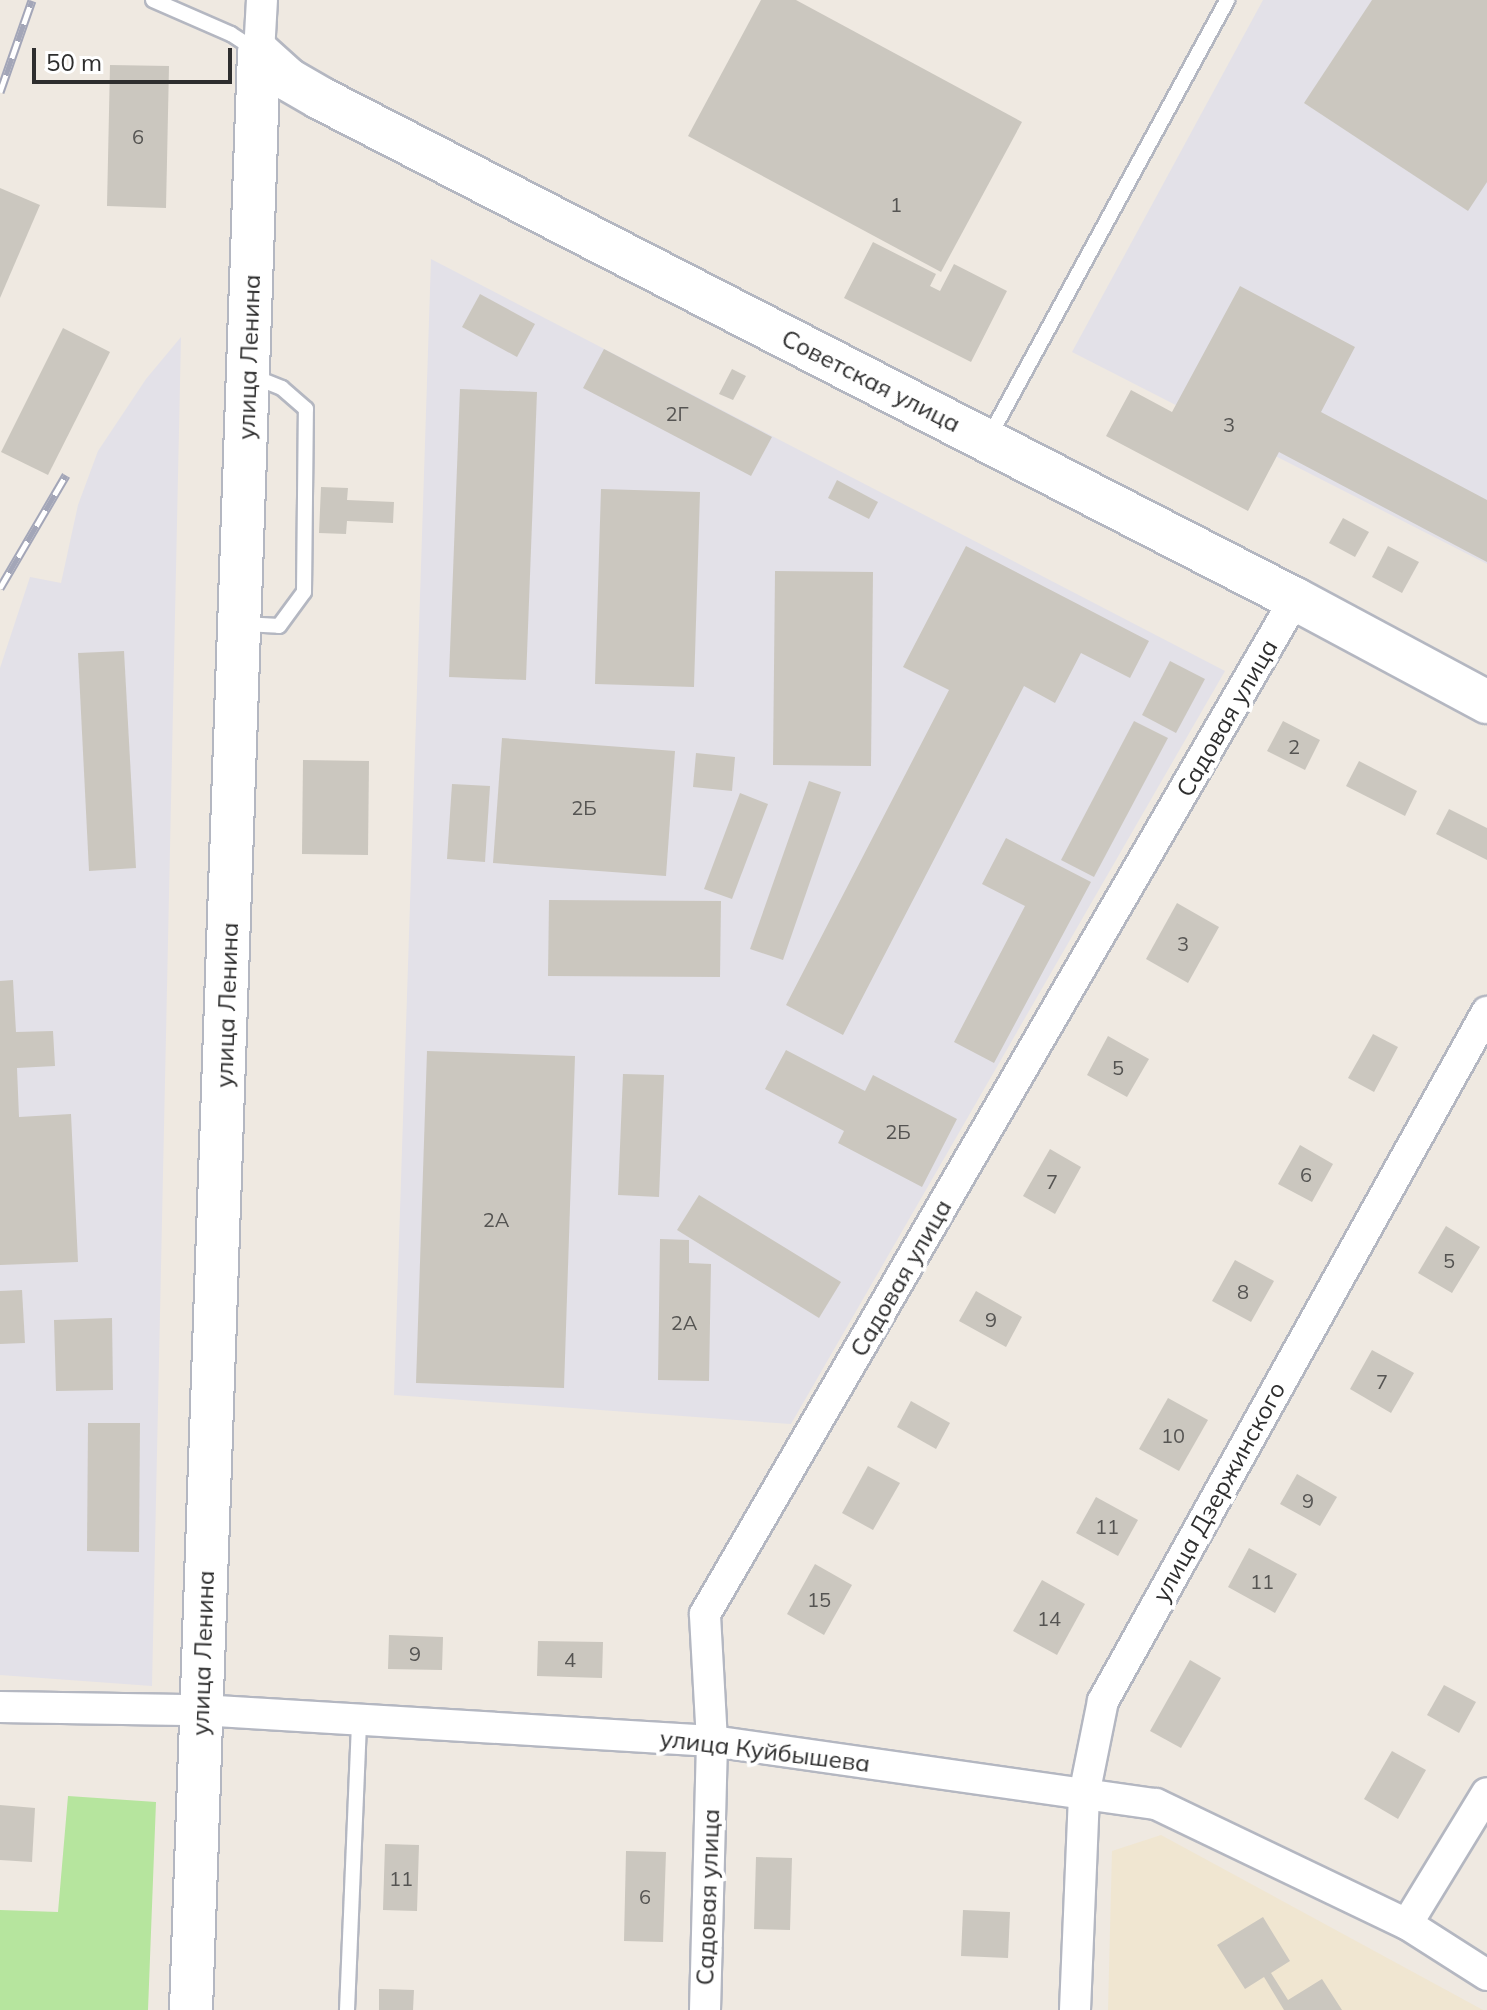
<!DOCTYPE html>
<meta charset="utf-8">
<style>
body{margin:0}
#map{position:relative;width:1487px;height:2010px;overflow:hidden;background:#efe9e1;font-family:Mulish,sans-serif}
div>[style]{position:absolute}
.industrial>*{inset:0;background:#e3e1e8}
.education>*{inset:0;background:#f0e6d1}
.green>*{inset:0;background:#b6e59e}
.building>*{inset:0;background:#cbc7bf}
.roads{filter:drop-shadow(2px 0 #b4b7c1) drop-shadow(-2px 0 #b4b7c1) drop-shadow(0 2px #b4b7c1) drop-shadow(0 -2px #b4b7c1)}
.lane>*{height:14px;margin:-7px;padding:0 7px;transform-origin:7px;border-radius:7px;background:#fff}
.street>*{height:30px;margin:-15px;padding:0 15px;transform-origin:15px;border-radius:15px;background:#fff}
.secondary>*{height:42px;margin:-21px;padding:0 21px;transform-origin:21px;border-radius:21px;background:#fff}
.rail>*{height:9px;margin-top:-4.5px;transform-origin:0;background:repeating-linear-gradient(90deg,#fff 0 18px,#a3a6b8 0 36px);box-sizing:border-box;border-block:2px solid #a3a6b8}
span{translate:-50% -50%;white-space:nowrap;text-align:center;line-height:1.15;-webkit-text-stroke:8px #fff;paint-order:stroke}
.number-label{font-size:20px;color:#555452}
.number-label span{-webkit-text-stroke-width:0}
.street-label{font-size:24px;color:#2e2e2e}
.scale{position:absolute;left:32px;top:48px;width:200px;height:36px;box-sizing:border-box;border:4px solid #2e2e2e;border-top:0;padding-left:10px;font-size:24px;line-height:28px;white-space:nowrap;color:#2e2e2e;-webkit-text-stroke:6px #fff;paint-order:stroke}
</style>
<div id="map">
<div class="industrial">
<div style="clip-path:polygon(1263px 0,1487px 0,1487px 564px,1072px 352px)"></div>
<div style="clip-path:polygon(431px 259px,1225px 671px,791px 1424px,394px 1395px)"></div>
<div style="clip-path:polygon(181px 337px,152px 1686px,0 1675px,0 668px,30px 577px,61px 583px,78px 505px,98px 451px,146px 379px)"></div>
</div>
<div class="education">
<div style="clip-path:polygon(1161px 1835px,1483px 2010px,1108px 2010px,1112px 1851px)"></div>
</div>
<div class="green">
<div style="clip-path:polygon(68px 1796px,156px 1802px,148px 2010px,0 2010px,0 1910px,58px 1912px)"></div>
</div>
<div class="building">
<div style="clip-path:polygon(761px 0,796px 0,1022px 122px,941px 272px,688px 136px)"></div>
<div style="clip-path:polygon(1372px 0,1487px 0,1487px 182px,1468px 211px,1304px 103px)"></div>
<div style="clip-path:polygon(110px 65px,169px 66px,166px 208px,107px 206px)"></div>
<div style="clip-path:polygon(0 188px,40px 205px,0 298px)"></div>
<div style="clip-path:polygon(873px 242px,936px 274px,930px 286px,940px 291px,954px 264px,1007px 291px,971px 362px,844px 298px)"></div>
<div style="clip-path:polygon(1240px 286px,1355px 347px,1321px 412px,1487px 500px,1487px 562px,1279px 452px,1248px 511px,1106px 436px,1131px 390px,1172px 412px)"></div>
<div style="clip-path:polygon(480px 294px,535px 324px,517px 357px,462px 327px)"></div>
<div style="clip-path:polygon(63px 328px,110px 352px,48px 475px,1px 452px)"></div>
<div style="clip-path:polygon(604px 349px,772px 437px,751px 476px,583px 388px)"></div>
<div style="clip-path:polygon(732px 369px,746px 376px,733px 400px,719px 394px)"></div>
<div style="clip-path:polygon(460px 389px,537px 392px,526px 680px,449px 677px)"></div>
<div style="clip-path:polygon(837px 480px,878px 502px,869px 519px,828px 498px)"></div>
<div style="clip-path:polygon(321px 487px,348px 488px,347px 500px,394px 502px,393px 523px,347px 521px,346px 534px,319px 533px)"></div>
<div style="clip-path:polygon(601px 489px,700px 492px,694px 687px,595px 684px)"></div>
<div style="clip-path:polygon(1343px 518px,1369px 532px,1355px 557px,1329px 543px)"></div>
<div style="clip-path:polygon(966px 546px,1149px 641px,1130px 678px,1081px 653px,1055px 703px,1024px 686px,843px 1035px,786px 1005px,949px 690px,903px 667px)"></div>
<div style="clip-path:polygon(1388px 546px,1419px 562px,1402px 593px,1372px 577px)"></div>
<div style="clip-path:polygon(775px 571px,873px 572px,871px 766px,773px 765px)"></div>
<div style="clip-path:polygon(124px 651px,136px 868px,89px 871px,78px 653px)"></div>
<div style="clip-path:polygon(1170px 661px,1205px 679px,1176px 733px,1142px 715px)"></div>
<div style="clip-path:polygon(1134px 721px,1168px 738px,1094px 877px,1061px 860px)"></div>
<div style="clip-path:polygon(1283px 721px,1320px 740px,1305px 770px,1267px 751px)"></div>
<div style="clip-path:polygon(502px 738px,675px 751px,666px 876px,493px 863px)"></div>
<div style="clip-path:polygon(696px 753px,735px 757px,732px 791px,693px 787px)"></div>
<div style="clip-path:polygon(303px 760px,369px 761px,368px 855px,302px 854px)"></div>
<div style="clip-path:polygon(1359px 761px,1417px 791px,1405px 816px,1346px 786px)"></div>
<div style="clip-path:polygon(809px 781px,841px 792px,783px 960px,750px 949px)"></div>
<div style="clip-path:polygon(452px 784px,490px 786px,485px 862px,447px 859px)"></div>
<div style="clip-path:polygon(740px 793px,768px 804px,732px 899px,704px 889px)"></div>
<div style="clip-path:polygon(1449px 809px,1487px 828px,1487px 860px,1436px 834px)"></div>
<div style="clip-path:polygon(1006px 838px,1091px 882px,994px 1063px,954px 1042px,1025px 906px,982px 884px)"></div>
<div style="clip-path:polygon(549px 900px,721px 901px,720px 977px,548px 976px)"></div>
<div style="clip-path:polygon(1177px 903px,1219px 927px,1188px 983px,1146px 959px)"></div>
<div style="clip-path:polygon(13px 980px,16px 1032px,53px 1031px,55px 1066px,17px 1068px,19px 1117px,71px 1114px,78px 1262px,0 1265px,0 981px)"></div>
<div style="clip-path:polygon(1373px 1034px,1398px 1047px,1374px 1092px,1348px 1078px)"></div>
<div style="clip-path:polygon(1108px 1036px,1149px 1059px,1127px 1097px,1087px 1075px)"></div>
<div style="clip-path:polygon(786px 1050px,865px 1091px,873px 1075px,957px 1119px,922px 1187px,838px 1143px,844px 1131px,765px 1089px)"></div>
<div style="clip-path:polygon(427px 1051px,575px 1056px,564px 1388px,416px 1383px)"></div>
<div style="clip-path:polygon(623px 1074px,664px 1075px,659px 1197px,618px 1195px)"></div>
<div style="clip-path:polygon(1300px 1145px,1333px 1164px,1312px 1202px,1278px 1184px)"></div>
<div style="clip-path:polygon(1050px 1149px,1081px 1167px,1055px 1214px,1023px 1196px)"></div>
<div style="clip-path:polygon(699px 1195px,841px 1282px,819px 1318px,677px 1230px)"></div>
<div style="clip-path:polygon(1446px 1226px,1480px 1247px,1452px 1293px,1418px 1273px)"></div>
<div style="clip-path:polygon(660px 1239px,689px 1240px,689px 1263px,711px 1264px,709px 1381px,658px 1380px)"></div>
<div style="clip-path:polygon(1235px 1260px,1274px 1281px,1251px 1322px,1212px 1301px)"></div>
<div style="clip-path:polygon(22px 1290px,25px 1343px,0 1344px,0 1291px)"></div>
<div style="clip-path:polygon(976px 1291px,1022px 1317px,1006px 1347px,959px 1321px)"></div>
<div style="clip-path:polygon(112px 1318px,113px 1390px,56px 1391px,54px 1320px)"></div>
<div style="clip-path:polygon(1372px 1350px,1414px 1373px,1391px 1413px,1350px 1389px)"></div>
<div style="clip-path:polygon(1168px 1398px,1208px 1420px,1179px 1471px,1139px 1449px)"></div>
<div style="clip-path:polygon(911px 1401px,950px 1423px,936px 1449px,897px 1427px)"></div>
<div style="clip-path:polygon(88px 1423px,140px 1423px,139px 1552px,87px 1551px)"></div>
<div style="clip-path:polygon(868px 1466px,900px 1483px,873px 1530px,842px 1513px)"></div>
<div style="clip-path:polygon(1297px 1474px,1337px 1497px,1320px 1526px,1280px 1504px)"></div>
<div style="clip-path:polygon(1096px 1497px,1138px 1520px,1118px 1556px,1076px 1533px)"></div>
<div style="clip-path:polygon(1249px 1548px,1297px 1574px,1275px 1613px,1228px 1587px)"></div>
<div style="clip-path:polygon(815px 1564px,852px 1585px,824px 1635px,787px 1614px)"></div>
<div style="clip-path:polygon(1042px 1580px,1085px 1604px,1057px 1655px,1013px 1631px)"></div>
<div style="clip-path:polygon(389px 1635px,443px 1637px,442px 1670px,388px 1669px)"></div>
<div style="clip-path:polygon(538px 1641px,603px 1642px,602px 1678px,537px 1676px)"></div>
<div style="clip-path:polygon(1190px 1660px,1221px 1678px,1181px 1748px,1150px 1731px)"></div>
<div style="clip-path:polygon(1444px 1685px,1476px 1702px,1459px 1733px,1427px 1715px)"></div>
<div style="clip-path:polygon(1392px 1751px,1426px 1770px,1398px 1819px,1364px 1799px)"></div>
<div style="clip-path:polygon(0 1805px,35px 1808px,32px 1862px,0 1860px)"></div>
<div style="clip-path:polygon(385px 1844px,419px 1845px,417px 1911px,383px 1910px)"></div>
<div style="clip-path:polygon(626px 1851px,666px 1852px,663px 1942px,624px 1941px)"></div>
<div style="clip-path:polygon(756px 1857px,792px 1858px,790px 1930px,754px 1929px)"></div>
<div style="clip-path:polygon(963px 1910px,1010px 1912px,1008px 1958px,961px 1956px)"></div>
<div style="clip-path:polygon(1263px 1917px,1290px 1961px,1271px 1973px,1288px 2000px,1322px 1979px,1342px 2010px,1284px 2010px,1264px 1977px,1245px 1989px,1217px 1945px)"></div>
<div style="clip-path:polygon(379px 1989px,414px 1990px,413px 2010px,379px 2010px)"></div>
</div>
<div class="roads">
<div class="lane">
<div style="left:153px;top:0;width:85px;rotate:23.6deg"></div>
<div style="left:231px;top:34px;width:30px;rotate:33deg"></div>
<div style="left:988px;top:439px;width:500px;rotate:-61.4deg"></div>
<div style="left:243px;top:624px;width:36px;rotate:3deg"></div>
<div style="left:279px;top:626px;width:42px;rotate:-53.7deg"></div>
<div style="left:304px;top:592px;width:183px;rotate:-89.4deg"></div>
<div style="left:306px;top:409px;width:32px;rotate:-139deg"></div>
<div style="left:282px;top:388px;width:35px;rotate:-158deg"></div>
<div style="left:347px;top:2010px;width:291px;rotate:-87.6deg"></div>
</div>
<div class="street">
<div style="left:259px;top:53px;width:53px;rotate:-86.8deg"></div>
<div style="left:0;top:1707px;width:200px;rotate:0.9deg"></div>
<div style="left:200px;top:1710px;width:513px;rotate:3.46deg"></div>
<div style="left:712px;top:1741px;width:448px;rotate:8.1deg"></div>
<div style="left:1156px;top:1804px;width:278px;rotate:25.6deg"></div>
<div style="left:1407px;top:1924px;width:95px;rotate:32.5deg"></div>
<div style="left:1407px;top:1924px;width:153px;rotate:-58.6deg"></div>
<div style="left:705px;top:2010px;width:269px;rotate:-88.5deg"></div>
<div style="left:712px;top:1741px;width:127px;rotate:-93.2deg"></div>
<div style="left:705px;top:1614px;width:1174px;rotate:-59.83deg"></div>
<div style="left:1075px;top:2010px;width:215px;rotate:-87.6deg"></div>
<div style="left:1084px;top:1795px;width:96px;rotate:-78.6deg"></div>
<div style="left:1103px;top:1701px;width:789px;rotate:-60.87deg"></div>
</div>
<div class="secondary">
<div style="left:259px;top:53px;width:40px;rotate:42deg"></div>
<div style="left:289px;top:80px;width:36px;rotate:30deg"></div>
<div style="left:320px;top:98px;width:1096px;rotate:27.2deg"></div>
<div style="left:1295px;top:599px;width:218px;rotate:28.2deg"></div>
<div style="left:191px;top:2010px;width:1958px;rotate:-88.01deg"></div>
</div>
</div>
<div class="rail">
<div style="left:0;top:92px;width:97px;rotate:-70.8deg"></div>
<div style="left:0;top:588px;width:131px;rotate:-59.7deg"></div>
</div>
<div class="number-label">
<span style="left:138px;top:136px">6</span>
<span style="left:896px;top:204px">1</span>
<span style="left:677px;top:413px">2Г</span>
<span style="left:1229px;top:424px">3</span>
<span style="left:1294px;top:746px">2</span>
<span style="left:584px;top:807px">2Б</span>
<span style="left:1183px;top:943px">3</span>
<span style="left:1118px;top:1067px">5</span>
<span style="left:898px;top:1131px">2Б</span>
<span style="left:1306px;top:1174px">6</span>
<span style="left:1052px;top:1181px">7</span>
<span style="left:496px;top:1219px">2А</span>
<span style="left:1449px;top:1260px">5</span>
<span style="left:1243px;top:1291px">8</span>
<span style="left:991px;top:1319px">9</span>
<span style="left:684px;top:1322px">2А</span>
<span style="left:1382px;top:1381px">7</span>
<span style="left:1173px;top:1435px">10</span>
<span style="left:1308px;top:1500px">9</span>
<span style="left:1107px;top:1526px">11</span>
<span style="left:1262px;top:1581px">11</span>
<span style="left:819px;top:1599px">15</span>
<span style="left:1049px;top:1618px">14</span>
<span style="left:415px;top:1653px">9</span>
<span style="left:570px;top:1659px">4</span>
<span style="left:401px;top:1878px">11</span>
<span style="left:645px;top:1896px">6</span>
</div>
<div class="street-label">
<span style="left:249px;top:357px;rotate:-88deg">улица Ленина</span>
<span style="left:871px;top:381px;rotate:27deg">Советская улица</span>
<span style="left:1227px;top:718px;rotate:-60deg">Садовая улица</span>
<span style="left:227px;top:1005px;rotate:-88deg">улица Ленина</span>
<span style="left:901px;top:1278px;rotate:-60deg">Садовая улица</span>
<span style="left:1219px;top:1492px;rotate:-61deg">улица Дзержинского</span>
<span style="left:203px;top:1653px;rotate:-88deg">улица Ленина</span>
<span style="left:765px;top:1751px;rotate:7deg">улица Куйбышева</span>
<span style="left:708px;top:1897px;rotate:-88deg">Садовая улица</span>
</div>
<div class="scale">50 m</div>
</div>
